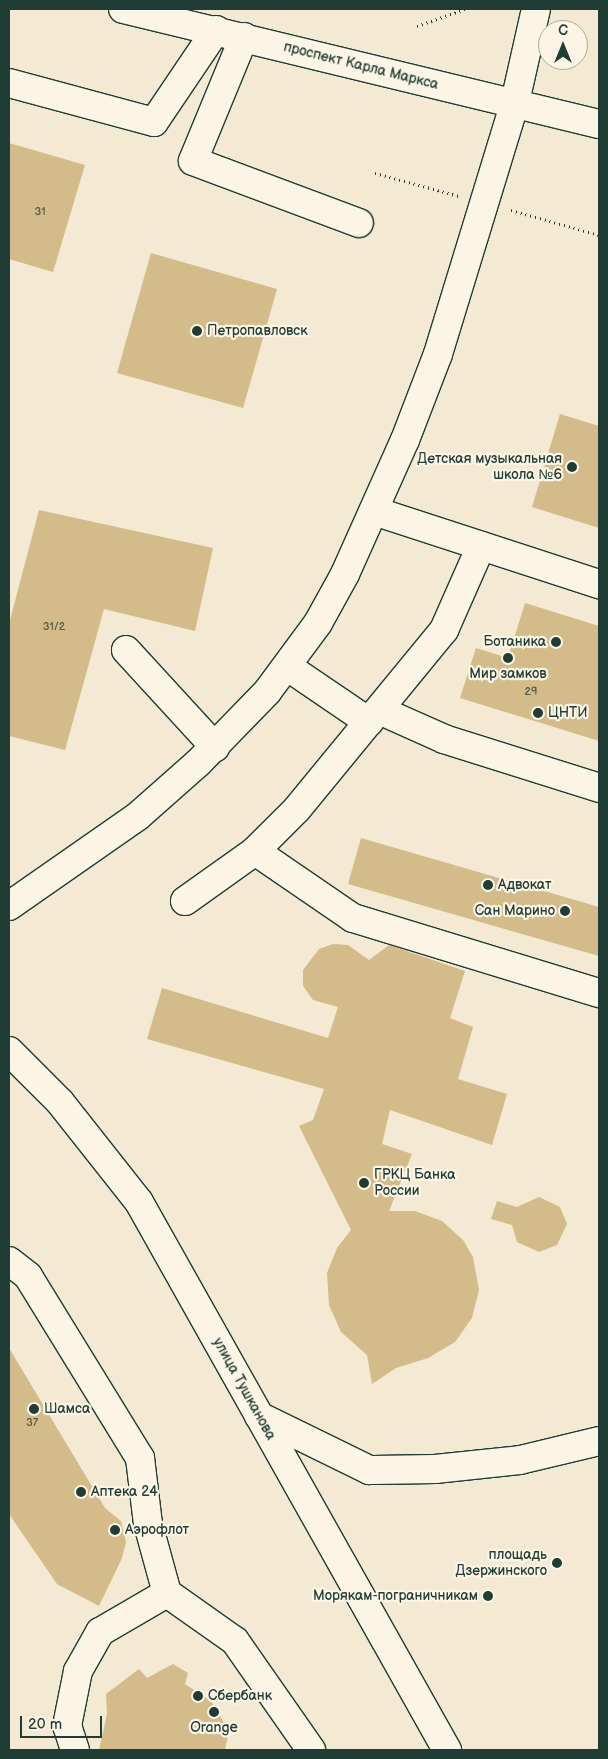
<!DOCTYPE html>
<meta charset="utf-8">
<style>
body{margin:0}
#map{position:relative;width:608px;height:1759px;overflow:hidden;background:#f4e9d3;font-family:"Balsamiq Sans",sans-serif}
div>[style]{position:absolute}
.building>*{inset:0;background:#d3bb8a}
.path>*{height:3px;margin-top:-1.5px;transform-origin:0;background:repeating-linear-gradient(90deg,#1f3d34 0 1px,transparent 0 5px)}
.roads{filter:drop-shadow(1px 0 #1f3d34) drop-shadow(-1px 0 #1f3d34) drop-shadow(0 1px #1f3d34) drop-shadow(0 -1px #1f3d34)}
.minor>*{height:28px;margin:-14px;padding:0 14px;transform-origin:14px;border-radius:14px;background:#fcf5e5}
.major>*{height:28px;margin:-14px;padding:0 14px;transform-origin:14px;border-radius:14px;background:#fcf5e5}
.dots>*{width:14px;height:14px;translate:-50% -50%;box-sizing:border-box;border:2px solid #fcf5e5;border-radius:50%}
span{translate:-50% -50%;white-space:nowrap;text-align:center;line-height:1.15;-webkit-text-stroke:4.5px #fcf5e5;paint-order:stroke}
.number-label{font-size:11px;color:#4c5c4a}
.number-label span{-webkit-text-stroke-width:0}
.street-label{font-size:14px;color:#1f3d34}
.poi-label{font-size:14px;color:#1f3d34}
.left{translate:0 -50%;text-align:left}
.right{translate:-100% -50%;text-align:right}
.frame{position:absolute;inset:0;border:10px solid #1f3d34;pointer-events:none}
.north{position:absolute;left:538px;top:20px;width:50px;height:50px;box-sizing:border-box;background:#fcf5e5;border:1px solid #a4ab9e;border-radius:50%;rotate:0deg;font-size:14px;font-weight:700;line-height:20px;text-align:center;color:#1f3d34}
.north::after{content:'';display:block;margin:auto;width:18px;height:22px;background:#1f3d34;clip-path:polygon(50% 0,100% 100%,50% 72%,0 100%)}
.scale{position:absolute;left:20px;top:1716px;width:82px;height:22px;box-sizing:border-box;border:2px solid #1f3d34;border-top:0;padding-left:6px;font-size:15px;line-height:18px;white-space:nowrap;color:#1f3d34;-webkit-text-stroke:4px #fcf5e5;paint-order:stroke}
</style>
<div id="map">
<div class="building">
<div style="clip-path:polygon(9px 143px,85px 165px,53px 272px,9px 259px)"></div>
<div style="clip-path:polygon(151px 253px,277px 289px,243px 408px,117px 373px)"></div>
<div style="clip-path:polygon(560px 414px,599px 426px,599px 528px,532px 507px)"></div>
<div style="clip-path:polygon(39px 510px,213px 548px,195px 631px,104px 609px,65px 750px,9px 736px,9px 624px)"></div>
<div style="clip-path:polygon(525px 603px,599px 626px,599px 741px,460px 698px,476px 648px,508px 658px)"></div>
<div style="clip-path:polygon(361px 838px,599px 907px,599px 956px,348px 884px)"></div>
<div style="clip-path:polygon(333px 944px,348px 945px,369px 960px,389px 945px,465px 971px,450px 1018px,473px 1027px,458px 1079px,507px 1094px,492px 1145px,390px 1110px,382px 1144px,412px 1154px,389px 1211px,415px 1211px,442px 1221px,463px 1240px,473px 1257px,479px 1290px,472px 1318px,455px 1342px,428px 1358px,396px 1368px,372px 1384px,367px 1355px,341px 1332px,329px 1305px,327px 1273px,337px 1248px,351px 1230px,299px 1126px,313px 1120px,324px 1089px,147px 1039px,162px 988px,328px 1038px,338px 1007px,313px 1000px,303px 986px,303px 970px,319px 949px)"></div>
<div style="clip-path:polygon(539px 1197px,560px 1207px,567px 1224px,557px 1245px,539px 1252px,517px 1242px,512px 1225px,491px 1219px,497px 1201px,517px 1207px)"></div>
<div style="clip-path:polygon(9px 1348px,105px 1508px,121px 1521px,126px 1542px,122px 1558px,99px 1606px,57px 1584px,9px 1514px)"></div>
<div style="clip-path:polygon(173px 1664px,188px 1673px,185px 1684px,211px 1701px,229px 1731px,225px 1750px,99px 1750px,107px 1714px,106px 1694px,139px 1669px,147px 1678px)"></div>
</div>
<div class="path">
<div style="left:417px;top:26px;width:51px;rotate:-19.5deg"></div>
<div style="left:375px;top:173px;width:87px;rotate:15.3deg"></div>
<div style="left:511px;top:210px;width:91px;rotate:15.9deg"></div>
</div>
<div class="roads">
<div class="minor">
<div style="left:123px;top:9px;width:490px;rotate:13.6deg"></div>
<div style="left:244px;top:37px;width:134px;rotate:112.4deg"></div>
<div style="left:193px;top:161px;width:177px;rotate:20.5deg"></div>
<div style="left:9px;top:83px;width:150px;rotate:15.1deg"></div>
<div style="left:154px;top:122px;width:111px;rotate:-56deg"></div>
<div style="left:515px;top:102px;width:95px;rotate:-77.3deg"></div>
<div style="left:374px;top:511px;width:237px;rotate:18deg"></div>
<div style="left:126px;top:650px;width:132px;rotate:47.5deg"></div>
<div style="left:288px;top:667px;width:98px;rotate:34.2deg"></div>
<div style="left:379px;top:710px;width:71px;rotate:24deg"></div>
<div style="left:444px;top:739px;width:163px;rotate:17.5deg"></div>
<div style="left:255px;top:851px;width:119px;rotate:34.4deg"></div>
<div style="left:353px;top:918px;width:257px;rotate:17deg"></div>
<div style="left:185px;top:901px;width:86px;rotate:-35.5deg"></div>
<div style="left:255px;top:851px;width:59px;rotate:-45deg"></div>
<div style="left:297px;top:809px;width:232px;rotate:-50.6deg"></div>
<div style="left:444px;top:630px;width:92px;rotate:-66.2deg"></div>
<div style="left:9px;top:1261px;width:24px;rotate:38deg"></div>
<div style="left:28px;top:1276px;width:214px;rotate:58.4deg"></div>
<div style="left:140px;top:1458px;width:66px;rotate:83.1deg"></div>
<div style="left:148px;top:1524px;width:72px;rotate:74.6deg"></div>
<div style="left:167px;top:1593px;width:83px;rotate:35.2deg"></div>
<div style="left:235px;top:1641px;width:133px;rotate:55.1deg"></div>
<div style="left:75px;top:1750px;width:25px;rotate:-108deg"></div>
<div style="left:67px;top:1726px;width:56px;rotate:-78.7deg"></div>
<div style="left:78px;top:1671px;width:45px;rotate:-60.6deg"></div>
<div style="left:100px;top:1632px;width:78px;rotate:-30.2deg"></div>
</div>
<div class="major">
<div style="left:9px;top:906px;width:157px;rotate:-34.9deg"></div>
<div style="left:138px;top:816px;width:80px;rotate:-41.5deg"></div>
<div style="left:198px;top:763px;width:99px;rotate:-45.8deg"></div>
<div style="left:267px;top:692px;width:86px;rotate:-53.5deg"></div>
<div style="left:318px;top:623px;width:56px;rotate:-61.1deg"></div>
<div style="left:345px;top:574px;width:147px;rotate:-65.9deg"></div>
<div style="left:405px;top:440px;width:92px;rotate:-69deg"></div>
<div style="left:438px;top:354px;width:264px;rotate:-73deg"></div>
<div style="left:9px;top:1051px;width:72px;rotate:45deg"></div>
<div style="left:60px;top:1102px;width:127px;rotate:51.7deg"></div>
<div style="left:139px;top:1202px;width:629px;rotate:60.66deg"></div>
<div style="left:259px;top:1416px;width:123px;rotate:26.1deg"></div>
<div style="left:369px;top:1470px;width:66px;rotate:-0.9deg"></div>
<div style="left:435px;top:1469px;width:85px;rotate:-6deg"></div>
<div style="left:520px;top:1460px;width:81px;rotate:-13.5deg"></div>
</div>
</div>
<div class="dots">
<div style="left:197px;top:331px;background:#1f3d34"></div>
<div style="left:572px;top:467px;background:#1f3d34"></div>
<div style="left:556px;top:642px;background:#1f3d34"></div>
<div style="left:508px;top:658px;background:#1f3d34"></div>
<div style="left:538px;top:713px;background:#1f3d34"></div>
<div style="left:488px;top:885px;background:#1f3d34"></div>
<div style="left:565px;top:911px;background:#1f3d34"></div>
<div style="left:364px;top:1183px;background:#1f3d34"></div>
<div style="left:34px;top:1409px;background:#1f3d34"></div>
<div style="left:81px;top:1492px;background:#1f3d34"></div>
<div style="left:115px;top:1530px;background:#1f3d34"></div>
<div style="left:557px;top:1563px;background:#1f3d34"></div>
<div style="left:488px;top:1596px;background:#1f3d34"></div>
<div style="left:198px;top:1696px;background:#1f3d34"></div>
<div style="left:214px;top:1712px;background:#1f3d34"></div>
</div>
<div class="number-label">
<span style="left:40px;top:212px">31</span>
<span style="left:54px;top:627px">31/2</span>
<span style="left:531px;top:692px">29</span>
<span style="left:32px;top:1423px">37</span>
</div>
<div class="street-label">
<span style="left:361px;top:66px;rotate:14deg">проспект Карла Маркса</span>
<span style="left:244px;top:1389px;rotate:61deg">улица Тушканова</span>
</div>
<div class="poi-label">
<span class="left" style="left:207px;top:331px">Петропавловск</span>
<span class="right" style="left:562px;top:467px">Детская музыкальная<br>школа №6</span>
<span class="right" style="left:546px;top:642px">Ботаника</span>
<span style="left:508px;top:674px">Мир замков</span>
<span class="left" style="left:548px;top:713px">ЦНТИ</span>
<span class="left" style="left:498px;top:885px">Адвокат</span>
<span class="right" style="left:555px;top:911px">Сан Марино</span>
<span class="left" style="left:374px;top:1183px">ГРКЦ Банка<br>России</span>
<span class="left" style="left:44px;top:1409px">Шамса</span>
<span class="left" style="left:91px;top:1492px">Аптека 24</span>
<span class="left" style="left:125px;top:1530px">Аэрофлот</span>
<span class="right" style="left:547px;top:1563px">площадь<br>Дзержинского</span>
<span class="right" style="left:478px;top:1596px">Морякам-пограничникам</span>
<span class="left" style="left:208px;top:1696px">Сбербанк</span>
<span style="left:214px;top:1728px">Orange</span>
</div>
<div class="frame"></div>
<div class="north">С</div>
<div class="scale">20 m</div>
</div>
